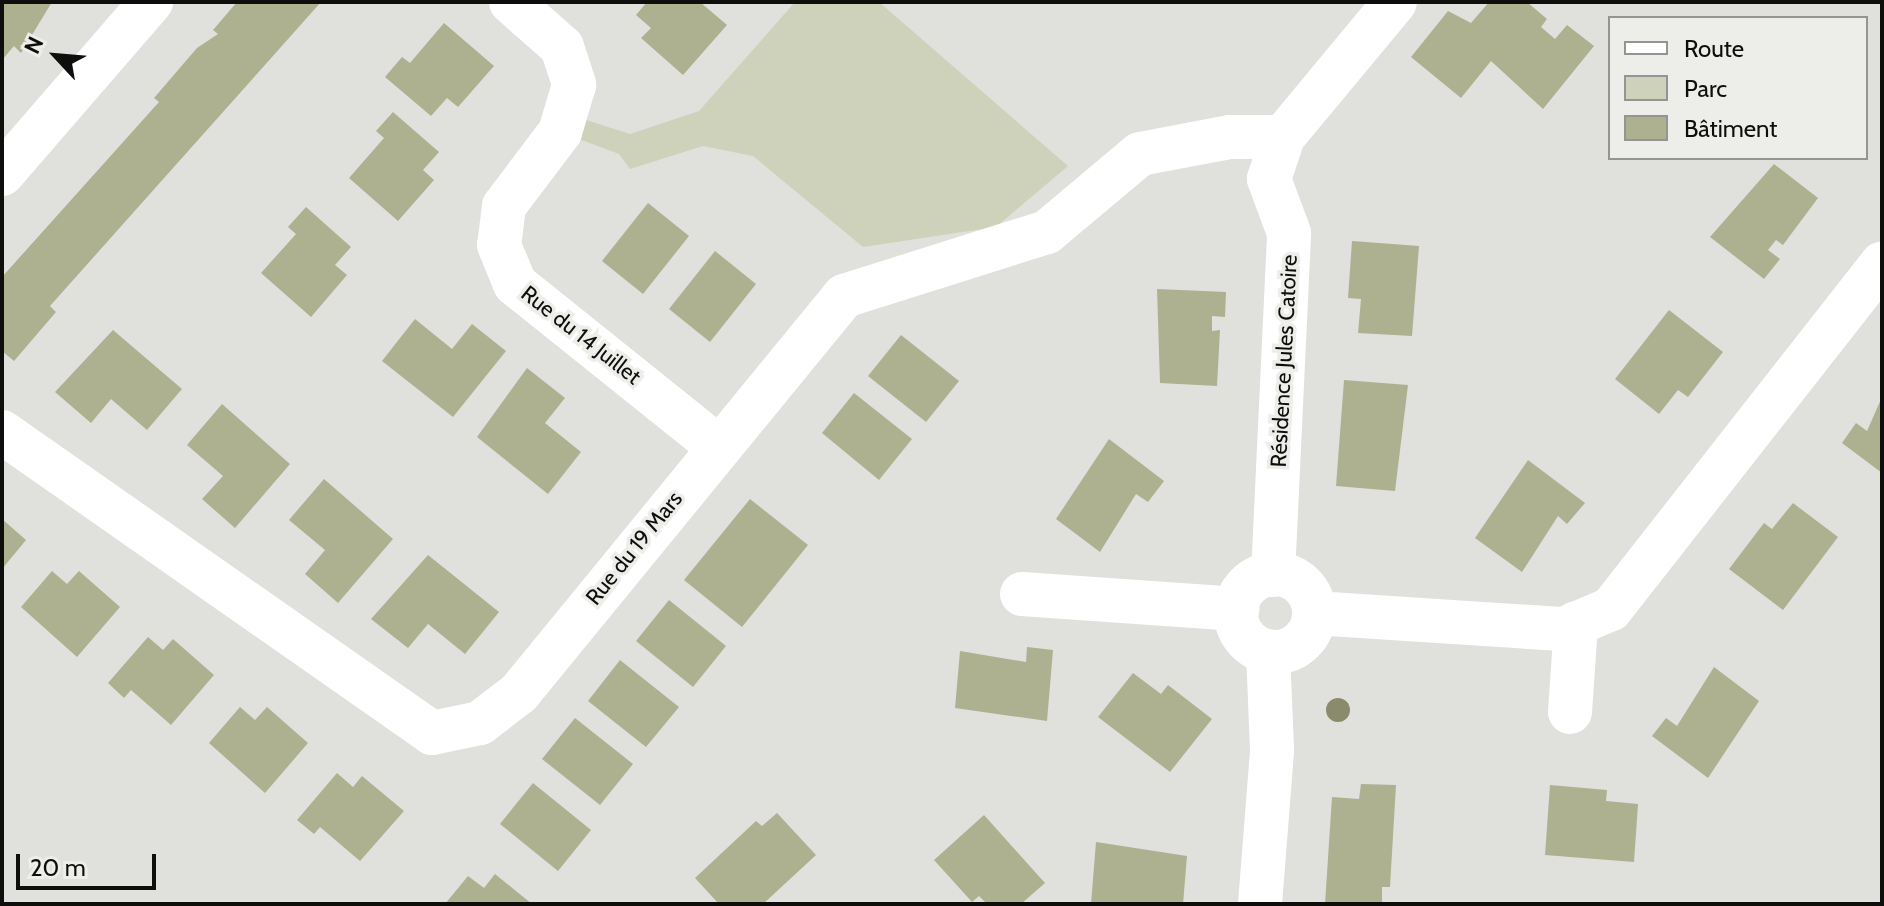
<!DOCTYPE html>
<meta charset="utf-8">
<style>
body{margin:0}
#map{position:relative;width:1884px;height:906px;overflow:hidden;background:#e0e0dd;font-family:Cabin,sans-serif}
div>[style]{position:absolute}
.green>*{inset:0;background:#cfd2ba}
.building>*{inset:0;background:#adb190}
.minor>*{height:44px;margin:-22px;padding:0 22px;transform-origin:22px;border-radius:22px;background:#fff}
.minor>.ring{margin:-22px;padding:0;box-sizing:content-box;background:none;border:44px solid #fff;border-radius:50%}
.trees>*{width:24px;height:24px;margin:-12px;border-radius:50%;background:#8a8b6c}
span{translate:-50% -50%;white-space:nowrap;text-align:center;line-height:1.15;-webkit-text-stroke:7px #ededea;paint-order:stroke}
.street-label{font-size:22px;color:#0e0e0d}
.frame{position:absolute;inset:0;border:4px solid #0e0e0d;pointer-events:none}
.legend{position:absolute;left:1608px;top:16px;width:260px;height:144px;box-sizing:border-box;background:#ededea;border:2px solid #949492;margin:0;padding:10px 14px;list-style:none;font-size:24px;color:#0e0e0d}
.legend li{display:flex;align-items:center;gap:16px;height:40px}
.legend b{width:40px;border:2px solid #949492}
.north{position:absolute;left:16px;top:16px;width:80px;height:80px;-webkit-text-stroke:6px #ededea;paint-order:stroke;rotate:296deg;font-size:22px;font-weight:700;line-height:32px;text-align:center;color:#0e0e0d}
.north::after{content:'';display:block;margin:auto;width:28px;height:36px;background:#0e0e0d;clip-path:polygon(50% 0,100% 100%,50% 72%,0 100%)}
.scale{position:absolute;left:16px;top:854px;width:140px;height:36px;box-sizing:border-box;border:4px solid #0e0e0d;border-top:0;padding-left:10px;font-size:24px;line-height:28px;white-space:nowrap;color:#0e0e0d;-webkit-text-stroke:6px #ededea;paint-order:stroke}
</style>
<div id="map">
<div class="green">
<div style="clip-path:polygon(795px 2px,879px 2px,1068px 166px,996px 227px,863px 247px,753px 156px,703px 146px,630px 169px,619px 154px,560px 132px,567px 114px,630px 134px,699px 111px)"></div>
</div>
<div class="building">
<div style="clip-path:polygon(2px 2px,52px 2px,21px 53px,14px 46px,2px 60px)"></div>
<div style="clip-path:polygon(237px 2px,321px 2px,50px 306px,56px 312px,14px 361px,2px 351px,2px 277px,159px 102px,154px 98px,197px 48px,218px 34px,213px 30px)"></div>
<div style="clip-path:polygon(647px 2px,700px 2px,727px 25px,683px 75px,641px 38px,651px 28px,636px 15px)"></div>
<div style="clip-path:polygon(1489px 2px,1527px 2px,1547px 19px,1541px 27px,1555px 39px,1567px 25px,1594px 46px,1543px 109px,1491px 61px,1461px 98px,1411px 57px,1448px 11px,1471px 23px)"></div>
<div style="clip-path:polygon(444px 23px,494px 66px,458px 107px,447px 98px,431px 116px,385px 77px,402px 57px,410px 63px)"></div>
<div style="clip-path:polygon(393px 112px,439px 152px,423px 170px,434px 180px,398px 221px,349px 178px,384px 138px,376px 131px)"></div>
<div style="clip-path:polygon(1774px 164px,1818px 198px,1783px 245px,1776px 240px,1768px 250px,1780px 259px,1764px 279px,1710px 237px)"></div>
<div style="clip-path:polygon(648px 203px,689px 236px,643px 294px,602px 261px)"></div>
<div style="clip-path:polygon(306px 207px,351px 247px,335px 265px,347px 275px,311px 317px,261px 273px,296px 234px,288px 227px)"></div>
<div style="clip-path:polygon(1352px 241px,1419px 246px,1412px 336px,1358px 333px,1361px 299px,1348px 298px)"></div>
<div style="clip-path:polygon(715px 251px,756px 284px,710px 342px,669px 309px)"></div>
<div style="clip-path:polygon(1157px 289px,1226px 292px,1225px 317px,1212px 316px,1212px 331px,1220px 330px,1217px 386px,1160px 383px)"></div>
<div style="clip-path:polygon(1669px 310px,1723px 352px,1688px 397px,1678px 390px,1659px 414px,1615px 379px)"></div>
<div style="clip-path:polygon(415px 319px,452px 349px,472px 324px,506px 351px,453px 417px,382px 361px)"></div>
<div style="clip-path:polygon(113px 330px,182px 389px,147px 430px,111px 399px,91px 423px,55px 392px)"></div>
<div style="clip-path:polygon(901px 335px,959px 381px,926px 422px,868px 376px)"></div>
<div style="clip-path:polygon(527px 368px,565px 398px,545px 423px,581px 452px,548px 494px,477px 437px)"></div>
<div style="clip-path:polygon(1344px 380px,1408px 385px,1395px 491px,1336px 486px)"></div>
<div style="clip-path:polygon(854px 393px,912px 439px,879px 480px,822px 433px)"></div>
<div style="clip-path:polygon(1882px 397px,1882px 473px,1842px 443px,1856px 423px,1867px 431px)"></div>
<div style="clip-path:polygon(222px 404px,290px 464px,235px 528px,202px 499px,223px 476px,187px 445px)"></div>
<div style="clip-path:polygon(1109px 439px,1164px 481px,1148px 502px,1136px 494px,1100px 552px,1056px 519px)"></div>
<div style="clip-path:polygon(1528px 460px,1585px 503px,1567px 524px,1558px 516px,1522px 572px,1475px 538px)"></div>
<div style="clip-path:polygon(324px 479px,393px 539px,338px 603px,305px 574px,325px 550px,289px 520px)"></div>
<div style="clip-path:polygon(750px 499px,808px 545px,742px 627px,684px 580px)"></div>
<div style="clip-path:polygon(1793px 503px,1838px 537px,1783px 610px,1729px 569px,1764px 523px,1772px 529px)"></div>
<div style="clip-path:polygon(2px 519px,26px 540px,2px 569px)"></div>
<div style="clip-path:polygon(428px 555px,499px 612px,465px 654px,428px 624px,408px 648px,371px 619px)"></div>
<div style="clip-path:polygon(52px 571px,67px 584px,79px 571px,120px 607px,77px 657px,21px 607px)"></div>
<div style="clip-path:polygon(669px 600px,726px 646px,693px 687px,636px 641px)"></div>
<div style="clip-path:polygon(148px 637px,163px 650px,173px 639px,214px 675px,171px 725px,131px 690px,124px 698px,108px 683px)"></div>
<div style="clip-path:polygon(1027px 647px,1053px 650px,1047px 721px,955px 708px,960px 651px,1026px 662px)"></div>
<div style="clip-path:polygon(620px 660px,679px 707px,646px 747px,588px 701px)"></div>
<div style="clip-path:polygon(1714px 667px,1759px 701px,1708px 778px,1652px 736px,1666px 718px,1677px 726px)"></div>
<div style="clip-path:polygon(1133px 673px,1161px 694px,1168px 685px,1212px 719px,1170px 772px,1098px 717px)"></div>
<div style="clip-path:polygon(240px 707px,255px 720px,267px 707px,308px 743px,265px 793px,209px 743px)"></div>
<div style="clip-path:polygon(575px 718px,633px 764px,600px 805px,542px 759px)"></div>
<div style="clip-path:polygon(337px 773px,353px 787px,362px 776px,404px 811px,360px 861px,320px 827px,314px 834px,297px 820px)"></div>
<div style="clip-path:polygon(533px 783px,591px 830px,558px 871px,500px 824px)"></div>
<div style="clip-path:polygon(1361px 784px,1396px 785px,1390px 887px,1382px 887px,1382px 904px,1325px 904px,1332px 797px,1359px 799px)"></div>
<div style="clip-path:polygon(1550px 785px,1607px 790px,1606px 801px,1638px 804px,1634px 862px,1545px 855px)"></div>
<div style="clip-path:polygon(777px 813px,816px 855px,763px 904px,719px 904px,695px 878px,756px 821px,762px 826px)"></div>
<div style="clip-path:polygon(984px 815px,1045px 883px,1021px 904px,987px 904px,979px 896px,972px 902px,934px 860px)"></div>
<div style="clip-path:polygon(1096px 842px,1187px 856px,1183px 904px,1091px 904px)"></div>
<div style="clip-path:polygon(495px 874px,532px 904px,445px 904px,468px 876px,484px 888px)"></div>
</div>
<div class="minor">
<div style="left:511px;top:2px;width:68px;rotate:41.4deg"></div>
<div style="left:562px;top:47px;width:40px;rotate:72deg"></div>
<div style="left:574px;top:85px;width:49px;rotate:106.6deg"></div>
<div style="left:560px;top:132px;width:93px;rotate:127.1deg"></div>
<div style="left:504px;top:206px;width:39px;rotate:97deg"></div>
<div style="left:499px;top:245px;width:42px;rotate:67.7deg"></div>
<div style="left:515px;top:284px;width:258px;rotate:38.7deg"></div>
<div style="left:2px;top:174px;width:228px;rotate:-49.1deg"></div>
<div style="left:2px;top:432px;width:525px;rotate:34.99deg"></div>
<div style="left:432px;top:733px;width:49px;rotate:-11.8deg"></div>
<div style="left:480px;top:723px;width:49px;rotate:-37.6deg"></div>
<div style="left:519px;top:693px;width:513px;rotate:-50.69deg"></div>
<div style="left:844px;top:296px;width:213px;rotate:-17.5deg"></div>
<div style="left:1047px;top:232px;width:121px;rotate:-40deg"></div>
<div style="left:1140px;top:154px;width:92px;rotate:-10.7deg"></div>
<div style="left:1230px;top:137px;width:53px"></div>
<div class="ring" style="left:1236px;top:574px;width:34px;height:34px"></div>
<div style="left:1273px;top:575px;width:342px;rotate:-87.3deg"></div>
<div style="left:1289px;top:233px;width:58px;rotate:-110.3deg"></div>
<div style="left:1269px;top:179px;width:44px;rotate:-71.6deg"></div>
<div style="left:1283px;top:137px;width:175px;rotate:-50.3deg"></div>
<div style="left:1022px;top:594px;width:216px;rotate:4deg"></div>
<div style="left:1314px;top:613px;width:251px;rotate:3.7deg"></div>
<div style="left:1564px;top:629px;width:51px;rotate:-23.1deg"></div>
<div style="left:1611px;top:609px;width:439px;rotate:-51.9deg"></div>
<div style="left:1570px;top:712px;width:89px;rotate:-86.1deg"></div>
<div style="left:1260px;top:904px;width:154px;rotate:-85.5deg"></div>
<div style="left:1272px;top:750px;width:99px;rotate:-92.3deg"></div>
</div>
<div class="trees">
<div style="left:1338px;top:710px"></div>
</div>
<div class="street-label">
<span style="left:581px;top:335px;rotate:38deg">Rue du 14 Juillet</span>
<span style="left:1284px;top:361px;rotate:-87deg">Résidence Jules Catoire</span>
<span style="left:634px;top:548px;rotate:-51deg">Rue du 19 Mars</span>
</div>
<div class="frame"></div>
<ul class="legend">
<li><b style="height:10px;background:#fff"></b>Route</li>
<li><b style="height:22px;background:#cfd2ba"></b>Parc</li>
<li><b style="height:22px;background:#adb190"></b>Bâtiment</li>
</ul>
<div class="north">N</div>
<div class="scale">20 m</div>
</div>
